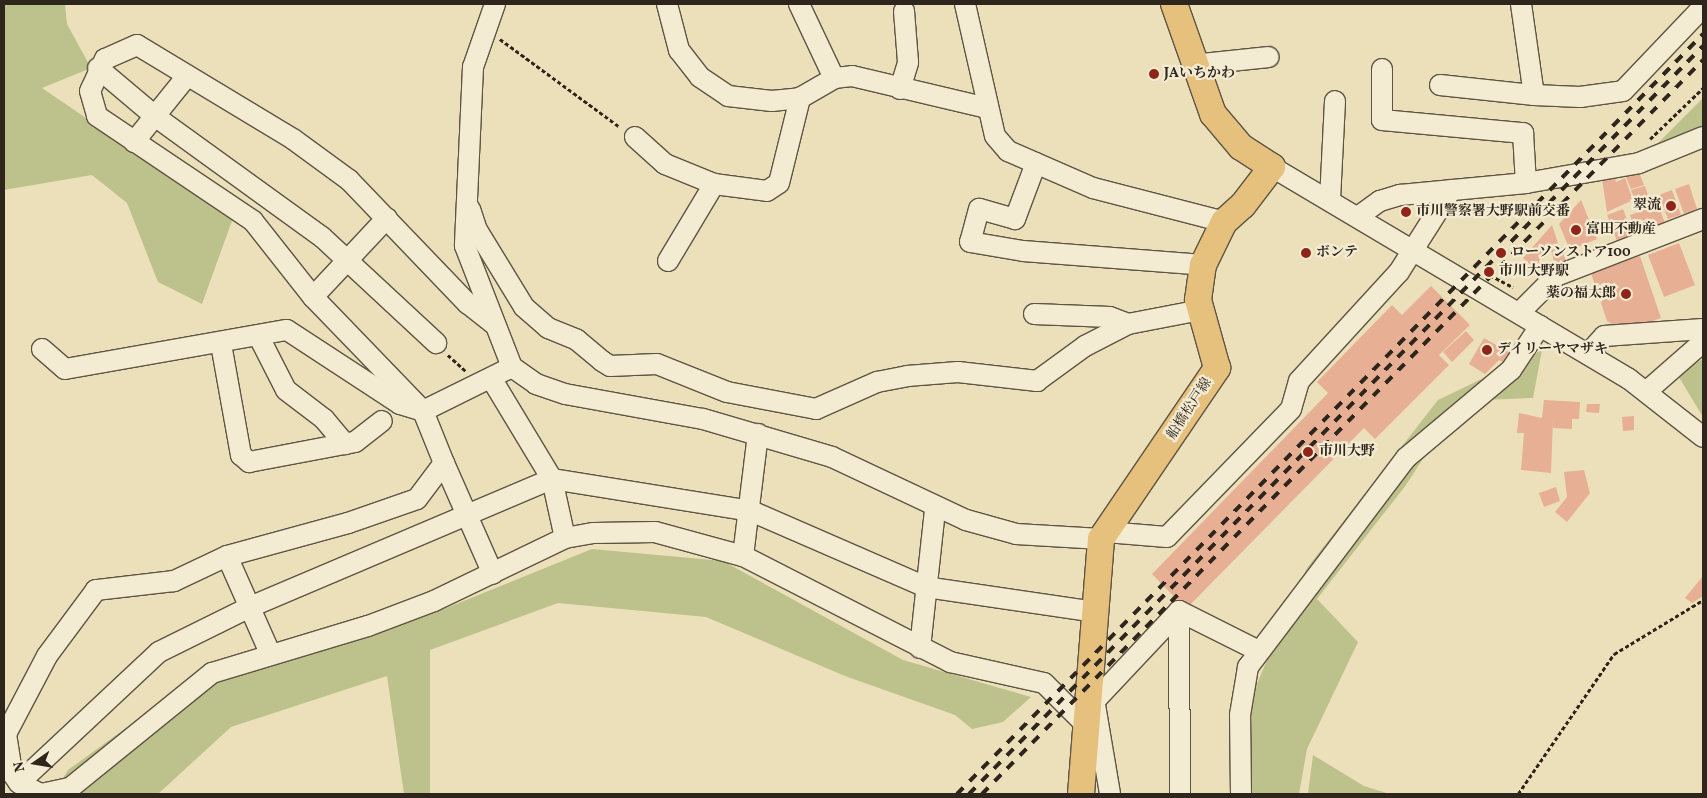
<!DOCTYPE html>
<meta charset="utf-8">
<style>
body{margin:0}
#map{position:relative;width:1707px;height:798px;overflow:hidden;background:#ece0ba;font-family:Vollkorn,"Noto Serif JP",serif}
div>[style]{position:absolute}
.green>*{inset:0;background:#bdc18c}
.building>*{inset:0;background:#e7af93}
.path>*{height:2.5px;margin-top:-1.25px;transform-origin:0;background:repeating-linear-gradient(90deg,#2e251c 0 4px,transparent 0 6.5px)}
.roads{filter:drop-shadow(1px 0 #5e5444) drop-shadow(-1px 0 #5e5444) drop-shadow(0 1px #5e5444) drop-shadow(0 -1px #5e5444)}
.minor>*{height:20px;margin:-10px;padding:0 10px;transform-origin:10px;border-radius:10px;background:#f3ebd2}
.major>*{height:26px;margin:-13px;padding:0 13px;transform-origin:13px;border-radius:13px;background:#e6c07d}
.rail>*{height:4px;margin-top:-2px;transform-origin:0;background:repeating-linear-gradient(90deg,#2e251c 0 9px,transparent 0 18px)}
.dots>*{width:14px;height:14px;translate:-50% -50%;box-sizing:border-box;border:2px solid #f3ebd2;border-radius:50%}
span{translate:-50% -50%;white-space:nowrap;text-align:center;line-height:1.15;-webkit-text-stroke:4.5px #f3ebd2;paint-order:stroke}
.poi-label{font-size:14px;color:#2e251c;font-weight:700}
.left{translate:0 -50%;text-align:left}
.right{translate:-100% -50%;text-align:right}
.street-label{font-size:14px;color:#2e251c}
.frame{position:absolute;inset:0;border:5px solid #2e251c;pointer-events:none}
.north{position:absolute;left:10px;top:738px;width:50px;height:50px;-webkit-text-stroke:4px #f3ebd2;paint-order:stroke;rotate:257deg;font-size:14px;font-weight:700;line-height:20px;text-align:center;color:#2e251c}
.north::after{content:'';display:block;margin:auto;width:18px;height:22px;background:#2e251c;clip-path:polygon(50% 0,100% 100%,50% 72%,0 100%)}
</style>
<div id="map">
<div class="green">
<div style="clip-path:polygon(4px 4px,65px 4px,67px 24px,91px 68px,42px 88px,233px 218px,202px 304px,158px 282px,127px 203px,92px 175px,4px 190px)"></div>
<div style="clip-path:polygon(1703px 98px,1703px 130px,1653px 148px)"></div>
<div style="clip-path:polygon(1542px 350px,1533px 398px,1460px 401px,1406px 485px,1317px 599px,1358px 642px,1307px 749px,1299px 794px,1246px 794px,1246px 709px,1307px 568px,1438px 400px)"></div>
<div style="clip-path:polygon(1703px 359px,1703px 417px,1677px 374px)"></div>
<div style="clip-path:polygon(592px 549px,723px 561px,903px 660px,1031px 697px,1003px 722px,972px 729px,955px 715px,845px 676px,706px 617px,558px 603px,430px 650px,430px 794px,404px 794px,387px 676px,231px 727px,158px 794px,53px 794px,68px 770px,217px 662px,271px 664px,429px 615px)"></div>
<div style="clip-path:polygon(1313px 755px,1364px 786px,1390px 794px,1308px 794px)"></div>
</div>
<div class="building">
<div style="clip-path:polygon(1639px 172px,1644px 185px,1631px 189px,1626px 177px)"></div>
<div style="clip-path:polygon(1614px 175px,1616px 182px,1625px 178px,1633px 200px,1607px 212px,1602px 179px)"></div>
<div style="clip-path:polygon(1689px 184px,1697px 209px,1684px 214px,1675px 189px)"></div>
<div style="clip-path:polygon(1645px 186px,1649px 199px,1636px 203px,1631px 190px)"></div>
<div style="clip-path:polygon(1672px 190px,1681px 215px,1668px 219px,1659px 195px)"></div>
<div style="clip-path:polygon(1581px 200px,1597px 239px,1570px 250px,1559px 224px)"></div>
<div style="clip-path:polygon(1658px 205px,1665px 223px,1636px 233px,1630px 215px)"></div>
<div style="clip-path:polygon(1623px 209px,1633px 236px,1617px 241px,1607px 215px)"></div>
<div style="clip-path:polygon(1552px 225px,1558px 243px,1545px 247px,1548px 254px,1539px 257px,1543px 268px,1539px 272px,1523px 258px)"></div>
<div style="clip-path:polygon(1679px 243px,1695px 285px,1664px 297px,1648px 255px)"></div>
<div style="clip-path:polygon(1563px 247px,1566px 262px,1555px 265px,1551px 250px)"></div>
<div style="clip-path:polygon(1640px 256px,1661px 318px,1624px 331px,1607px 321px,1591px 273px)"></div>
<div style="clip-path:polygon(1431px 286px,1470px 325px,1439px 355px,1449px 365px,1375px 439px,1364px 428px,1186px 609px,1152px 574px,1328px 393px,1317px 382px,1392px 305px,1402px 315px)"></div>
<div style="clip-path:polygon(1466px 331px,1474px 340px,1452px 362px,1443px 352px)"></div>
<div style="clip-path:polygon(1484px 338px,1512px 354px,1506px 364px,1499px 360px,1485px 374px,1469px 364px)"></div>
<div style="clip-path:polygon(1544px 400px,1580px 402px,1579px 419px,1572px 419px,1572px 429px,1553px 428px,1553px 419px,1551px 473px,1521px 470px,1524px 433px,1517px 433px,1519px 413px,1542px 418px)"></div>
<div style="clip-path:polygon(1587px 404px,1600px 404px,1599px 413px,1586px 412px)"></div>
<div style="clip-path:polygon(1634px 416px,1634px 430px,1623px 431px,1622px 417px)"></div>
<div style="clip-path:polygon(1584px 470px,1590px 493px,1567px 522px,1555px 512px,1567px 497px,1564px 472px)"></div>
<div style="clip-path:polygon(1556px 487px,1560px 501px,1544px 507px,1539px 493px)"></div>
<div style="clip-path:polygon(1703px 576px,1703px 596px,1692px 603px,1685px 598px)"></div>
</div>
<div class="path">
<div style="left:500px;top:39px;width:149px;rotate:36.3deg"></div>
<div style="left:1650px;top:139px;width:74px;rotate:-43.9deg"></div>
<div style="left:1490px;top:275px;width:26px;rotate:28deg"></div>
<div style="left:448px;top:355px;width:24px;rotate:42deg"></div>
<div style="left:1518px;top:794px;width:170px;rotate:-55.6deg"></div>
<div style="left:1614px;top:654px;width:104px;rotate:-31.2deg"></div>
</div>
<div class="roads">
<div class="minor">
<div style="left:495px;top:4px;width:67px;rotate:109.2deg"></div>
<div style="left:473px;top:67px;width:179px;rotate:92.6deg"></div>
<div style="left:465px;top:246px;width:130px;rotate:68.8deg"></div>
<div style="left:512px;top:367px;width:29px;rotate:35deg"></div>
<div style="left:536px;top:384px;width:31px;rotate:19deg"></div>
<div style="left:565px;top:394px;width:140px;rotate:10.3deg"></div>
<div style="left:703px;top:419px;width:134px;rotate:16.4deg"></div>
<div style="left:832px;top:457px;width:148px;rotate:25.2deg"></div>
<div style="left:966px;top:520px;width:52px;rotate:15.6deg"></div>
<div style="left:1016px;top:534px;width:85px;rotate:3.4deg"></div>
<div style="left:667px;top:4px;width:48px;rotate:75.4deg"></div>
<div style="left:679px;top:50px;width:34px;rotate:52deg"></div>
<div style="left:700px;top:77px;width:34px;rotate:34deg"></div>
<div style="left:728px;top:96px;width:44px;rotate:6.5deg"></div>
<div style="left:772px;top:101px;width:28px;rotate:-6deg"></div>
<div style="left:800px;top:98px;width:39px;rotate:-30deg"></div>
<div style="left:834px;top:78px;width:18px;rotate:-6deg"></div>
<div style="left:852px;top:76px;width:139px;rotate:13.3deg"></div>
<div style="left:799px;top:4px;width:82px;rotate:64.7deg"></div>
<div style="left:965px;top:4px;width:135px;rotate:77.2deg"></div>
<div style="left:995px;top:136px;width:20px;rotate:49deg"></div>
<div style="left:1008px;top:151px;width:93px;rotate:23.5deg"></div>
<div style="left:1093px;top:188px;width:135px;rotate:14.5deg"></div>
<div style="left:1521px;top:4px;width:92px;rotate:81.9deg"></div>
<div style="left:1534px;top:95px;width:46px;rotate:2.5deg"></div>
<div style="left:1580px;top:97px;width:43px;rotate:-7.9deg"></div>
<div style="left:1623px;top:91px;width:116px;rotate:-46.4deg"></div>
<div style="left:1193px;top:65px;width:76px;rotate:-6deg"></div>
<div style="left:98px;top:68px;width:76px;rotate:40.2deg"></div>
<div style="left:156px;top:117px;width:205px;rotate:35.9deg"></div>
<div style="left:322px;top:237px;width:156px;rotate:42.9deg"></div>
<div style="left:1382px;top:69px;width:51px;rotate:90deg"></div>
<div style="left:1382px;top:120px;width:142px;rotate:5.3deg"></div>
<div style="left:1523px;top:133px;width:50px;rotate:86.6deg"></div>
<div style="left:1440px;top:85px;width:95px;rotate:6.1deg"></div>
<div style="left:900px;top:89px;width:28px;rotate:-73deg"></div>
<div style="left:908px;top:62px;width:51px;rotate:-94.5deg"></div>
<div style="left:635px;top:137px;width:40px;rotate:42deg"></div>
<div style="left:665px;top:164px;width:53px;rotate:22.2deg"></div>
<div style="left:714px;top:184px;width:53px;rotate:7.5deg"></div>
<div style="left:767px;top:191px;width:14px;rotate:-34deg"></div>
<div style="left:779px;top:183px;width:88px;rotate:-76.1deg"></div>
<div style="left:134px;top:142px;width:85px;rotate:-51.2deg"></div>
<div style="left:1036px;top:163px;width:60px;rotate:110.6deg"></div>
<div style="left:1015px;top:219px;width:37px;rotate:-164deg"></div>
<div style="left:979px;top:209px;width:34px;rotate:105deg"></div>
<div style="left:970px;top:242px;width:54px;rotate:9.6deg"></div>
<div style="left:1023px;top:251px;width:181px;rotate:4.4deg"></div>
<div style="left:1272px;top:167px;width:415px;rotate:30.7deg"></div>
<div style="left:1629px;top:379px;width:94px;rotate:38.1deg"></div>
<div style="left:1330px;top:200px;width:99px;rotate:-87.1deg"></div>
<div style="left:470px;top:209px;width:22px;rotate:72deg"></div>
<div style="left:477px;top:230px;width:90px;rotate:58.6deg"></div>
<div style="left:524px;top:307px;width:32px;rotate:41deg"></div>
<div style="left:548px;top:328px;width:31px;rotate:22deg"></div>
<div style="left:577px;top:340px;width:33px;rotate:40deg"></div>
<div style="left:602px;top:361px;width:9px;rotate:32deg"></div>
<div style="left:610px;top:366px;width:47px;rotate:-2.4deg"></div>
<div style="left:657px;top:364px;width:75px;rotate:21.8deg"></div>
<div style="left:727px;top:392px;width:91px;rotate:10.8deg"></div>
<div style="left:816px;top:409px;width:67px;rotate:-23.9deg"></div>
<div style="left:877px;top:382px;width:31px;rotate:-11deg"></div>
<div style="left:907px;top:376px;width:51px;rotate:-4.5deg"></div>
<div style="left:958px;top:372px;width:80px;rotate:6.5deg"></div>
<div style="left:1037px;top:381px;width:59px;rotate:-36.1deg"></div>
<div style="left:1085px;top:346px;width:48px;rotate:-27.1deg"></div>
<div style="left:1128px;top:324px;width:74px;rotate:-10.9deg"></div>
<div style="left:1359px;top:216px;width:26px;rotate:-36deg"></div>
<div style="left:1380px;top:201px;width:21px;rotate:-17deg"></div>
<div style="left:1400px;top:195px;width:127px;rotate:-5.4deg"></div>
<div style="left:1526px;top:183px;width:115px;rotate:-10deg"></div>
<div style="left:1639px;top:163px;width:69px;rotate:-22.1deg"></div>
<div style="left:668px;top:261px;width:90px;rotate:-59.1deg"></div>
<div style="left:313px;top:297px;width:108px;rotate:-46.9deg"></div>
<div style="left:1520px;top:312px;width:51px;rotate:-45deg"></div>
<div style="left:1556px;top:276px;width:158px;rotate:-21.2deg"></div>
<div style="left:1034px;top:314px;width:76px;rotate:2.3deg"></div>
<div style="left:1110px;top:317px;width:19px;rotate:21deg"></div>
<div style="left:494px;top:324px;width:33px;rotate:-142deg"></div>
<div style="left:468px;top:304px;width:172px;rotate:-133.8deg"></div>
<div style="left:349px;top:180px;width:69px;rotate:-143.8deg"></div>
<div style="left:293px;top:139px;width:182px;rotate:-148.9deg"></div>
<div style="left:137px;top:45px;width:35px;rotate:156deg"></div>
<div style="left:105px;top:59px;width:35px;rotate:115deg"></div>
<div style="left:90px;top:91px;width:26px;rotate:74deg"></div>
<div style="left:97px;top:116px;width:188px;rotate:33.9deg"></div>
<div style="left:253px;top:221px;width:97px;rotate:51.7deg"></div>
<div style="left:313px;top:297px;width:158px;rotate:46deg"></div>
<div style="left:423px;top:411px;width:56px;rotate:68deg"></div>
<div style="left:444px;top:463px;width:45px;rotate:126.9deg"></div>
<div style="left:417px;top:499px;width:73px;rotate:160.8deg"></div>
<div style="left:348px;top:523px;width:125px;rotate:164.7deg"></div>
<div style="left:227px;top:556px;width:59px;rotate:154.7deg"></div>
<div style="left:174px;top:581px;width:79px;rotate:173.4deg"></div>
<div style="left:96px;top:590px;width:82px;rotate:126.6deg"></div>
<div style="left:47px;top:656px;width:88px;rotate:117.7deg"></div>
<div style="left:6px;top:734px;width:39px;rotate:81deg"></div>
<div style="left:12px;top:773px;width:12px;rotate:55deg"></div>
<div style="left:19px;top:783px;width:25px;rotate:27deg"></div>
<div style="left:41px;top:794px;width:30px;rotate:-12deg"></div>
<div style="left:70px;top:788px;width:183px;rotate:-39deg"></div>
<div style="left:212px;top:673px;width:163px;rotate:-16.8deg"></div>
<div style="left:368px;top:626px;width:71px;rotate:-20.7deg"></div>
<div style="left:434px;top:601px;width:145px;rotate:-25.7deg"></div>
<div style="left:565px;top:538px;width:29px;rotate:-10deg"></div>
<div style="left:594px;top:533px;width:61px;rotate:-0.9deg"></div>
<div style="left:655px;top:532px;width:91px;rotate:15.3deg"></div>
<div style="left:743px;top:556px;width:233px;rotate:27.1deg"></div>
<div style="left:950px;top:662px;width:96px;rotate:12.6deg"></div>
<div style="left:1044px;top:683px;width:58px;rotate:45deg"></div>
<div style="left:259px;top:337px;width:59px;rotate:63deg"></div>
<div style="left:286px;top:390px;width:48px;rotate:37.3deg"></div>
<div style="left:324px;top:419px;width:33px;rotate:50deg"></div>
<div style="left:221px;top:344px;width:113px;rotate:79.8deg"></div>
<div style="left:241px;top:455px;width:11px;rotate:41deg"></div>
<div style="left:249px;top:462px;width:108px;rotate:-10.7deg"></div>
<div style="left:355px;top:442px;width:34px;rotate:-38deg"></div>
<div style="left:42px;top:349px;width:30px;rotate:41deg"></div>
<div style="left:65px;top:369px;width:225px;rotate:-10deg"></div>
<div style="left:287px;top:330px;width:135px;rotate:33.2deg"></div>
<div style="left:400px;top:404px;width:24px;rotate:17deg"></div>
<div style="left:423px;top:411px;width:99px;rotate:-26.3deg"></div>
<div style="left:1588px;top:354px;width:24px;rotate:-48deg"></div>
<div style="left:1604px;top:336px;width:99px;rotate:-4deg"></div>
<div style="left:491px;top:378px;width:118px;rotate:58.9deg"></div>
<div style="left:552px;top:479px;width:60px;rotate:77.6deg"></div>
<div style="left:1647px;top:391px;width:74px;rotate:-41.2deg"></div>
<div style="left:444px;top:463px;width:121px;rotate:66.2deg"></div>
<div style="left:1106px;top:532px;width:61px;rotate:4.7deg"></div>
<div style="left:1167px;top:537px;width:178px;rotate:-45.9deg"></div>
<div style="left:1291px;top:409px;width:29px;rotate:-74deg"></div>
<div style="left:1299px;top:381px;width:148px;rotate:-47.5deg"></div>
<div style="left:1399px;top:272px;width:97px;rotate:-57.6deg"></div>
<div style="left:227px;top:556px;width:106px;rotate:66.1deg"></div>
<div style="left:743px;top:556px;width:123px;rotate:-83deg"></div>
<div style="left:1179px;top:611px;width:183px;rotate:89.7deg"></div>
<div style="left:920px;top:648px;width:140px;rotate:-83.8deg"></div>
<div style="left:1095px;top:705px;width:90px;rotate:80.4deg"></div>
<div style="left:1088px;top:708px;width:133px;rotate:-46.8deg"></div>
<div style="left:1179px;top:611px;width:89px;rotate:26.6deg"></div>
<div style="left:19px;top:783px;width:192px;rotate:-43.1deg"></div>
<div style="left:159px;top:652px;width:102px;rotate:-26.3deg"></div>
<div style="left:250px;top:607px;width:328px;rotate:-23deg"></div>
<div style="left:552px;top:479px;width:202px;rotate:9.1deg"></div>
<div style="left:751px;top:511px;width:191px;rotate:23.5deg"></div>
<div style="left:926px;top:587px;width:171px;rotate:8.4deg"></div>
<div style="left:1241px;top:794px;width:79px;rotate:-90.7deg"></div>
<div style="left:1240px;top:715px;width:49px;rotate:-80.5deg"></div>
<div style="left:1248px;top:667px;width:262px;rotate:-52.9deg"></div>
<div style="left:1406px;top:458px;width:137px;rotate:-40deg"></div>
<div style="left:1511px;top:370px;width:53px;rotate:-56.6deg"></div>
</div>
<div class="major">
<div style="left:1081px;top:794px;width:256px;rotate:-85.5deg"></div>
<div style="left:1101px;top:539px;width:207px;rotate:-55.8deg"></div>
<div style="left:1217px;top:368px;width:71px;rotate:-105.6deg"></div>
<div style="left:1198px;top:300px;width:35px;rotate:-82deg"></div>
<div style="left:1203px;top:265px;width:48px;rotate:-64deg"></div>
<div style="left:1224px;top:222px;width:25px;rotate:-42deg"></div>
<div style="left:1243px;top:205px;width:48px;rotate:-52.7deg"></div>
<div style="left:1272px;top:167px;width:37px;rotate:-147deg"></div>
<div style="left:1241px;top:147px;width:43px;rotate:-130.3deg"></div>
<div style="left:1213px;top:114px;width:117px;rotate:-109.5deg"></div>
</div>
</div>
<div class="rail">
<div style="left:957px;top:794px;width:1065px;rotate:-45.53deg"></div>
<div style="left:969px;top:794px;width:1048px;rotate:-45.54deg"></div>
<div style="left:982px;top:794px;width:1029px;rotate:-45.51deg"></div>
</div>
<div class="dots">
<div style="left:1154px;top:74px;background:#8f2418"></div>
<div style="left:1671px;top:206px;background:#8f2418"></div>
<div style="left:1406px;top:212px;background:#8f2418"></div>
<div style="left:1576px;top:230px;background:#8f2418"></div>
<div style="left:1306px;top:253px;background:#8f2418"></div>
<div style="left:1501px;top:253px;background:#8f2418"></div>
<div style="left:1489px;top:272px;background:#8f2418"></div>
<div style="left:1626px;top:294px;background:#8f2418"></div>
<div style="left:1487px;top:350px;background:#8f2418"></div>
<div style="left:1308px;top:452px;background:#8f2418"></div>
</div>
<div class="poi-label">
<span class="left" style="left:1164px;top:74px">JAいちかわ</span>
<span class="right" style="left:1661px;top:206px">翠流</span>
<span class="left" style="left:1416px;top:212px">市川警察署大野駅前交番</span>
<span class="left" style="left:1586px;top:230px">富田不動産</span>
<span class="left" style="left:1316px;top:253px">ボンテ</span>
<span class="left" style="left:1511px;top:253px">ローソンストア100</span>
<span class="left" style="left:1499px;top:272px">市川大野駅</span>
<span class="right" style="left:1616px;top:294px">薬の福太郎</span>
<span class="left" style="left:1497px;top:350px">デイリーヤマザキ</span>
<span class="left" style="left:1319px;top:452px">市川大野</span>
</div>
<div class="street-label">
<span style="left:1190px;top:409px;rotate:-57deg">船橋松戸線</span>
</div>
<div class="frame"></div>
<div class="north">N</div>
</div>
